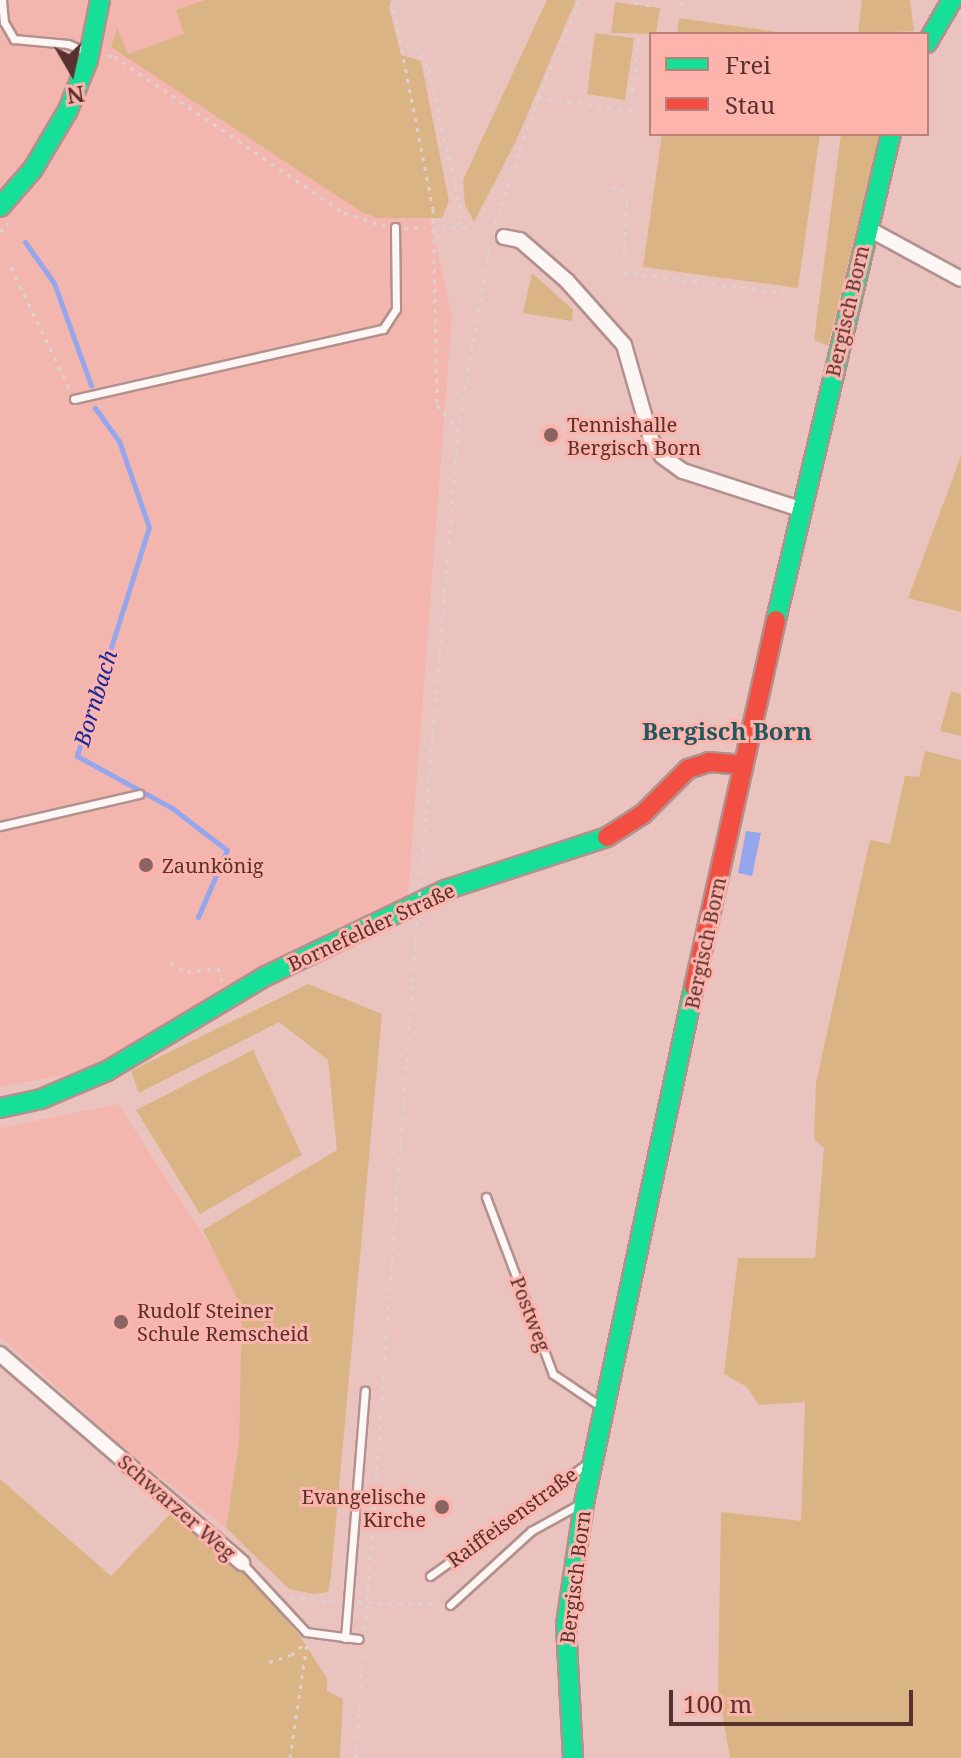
<!DOCTYPE html>
<meta charset="utf-8">
<style>
body{margin:0}
#map{position:relative;width:961px;height:1758px;overflow:hidden;background:#ebc3be;font-family:"Noto Serif",serif}
div>[style]{position:absolute}
.built>*{inset:0;background:#f3b6af}
.green>*{inset:0;background:#dab484}
.water>*{inset:0;background:#96a6ec}
.stream>*{height:5px;margin:-2.5px;padding:0 2.5px;transform-origin:2.5px;border-radius:2.5px;background:#96a6ec}
.path>*{height:3px;margin-top:-1.5px;transform-origin:0;background:repeating-linear-gradient(90deg,#ddd0ce 0 4px,transparent 0 10px)}
.roads{filter:drop-shadow(2px 0 #b2918d) drop-shadow(-2px 0 #b2918d) drop-shadow(0 2px #b2918d) drop-shadow(0 -2px #b2918d)}
.lane>*{height:7px;margin:-3.5px;padding:0 3.5px;transform-origin:3.5px;border-radius:3.5px;background:#fcf6f5}
.street>*{height:14px;margin:-7px;padding:0 7px;transform-origin:7px;border-radius:7px;background:#fcf6f5}
.fast>*{height:18px;margin:-9px;padding:0 9px;transform-origin:9px;border-radius:9px;background:#16e098}
.jam>*{height:18px;margin:-9px;padding:0 9px;transform-origin:9px;border-radius:9px;background:#f24e42}
.path-bridge>*{height:3px;margin-top:-1.5px;transform-origin:0;background:repeating-linear-gradient(90deg,#ddd0ce 0 4px,transparent 0 10px)}
.dots>*{width:22px;height:22px;translate:-50% -50%;box-sizing:border-box;border:4px solid #fdb4ac;border-radius:50%}
span{translate:-50% -50%;white-space:nowrap;text-align:center;line-height:1.15;-webkit-text-stroke:6px #fdb4ac;paint-order:stroke}
.street-label{font-size:20px;color:#56312e}
.poi-label{font-size:20px;color:#56312e}
.left{translate:0 -50%;text-align:left}
.right{translate:-100% -50%;text-align:right}
.water-label{font-size:22px;color:#122a9d;font-style:italic}
.quarter-label{font-size:24px;color:#1f595f;font-weight:700}
.legend{position:absolute;left:649px;top:32px;width:280px;height:104px;box-sizing:border-box;background:#fdb4ac;border:2px solid #ba807a;margin:0;padding:10px 14px;list-style:none;font-size:24px;color:#56312e}
.legend li{display:flex;align-items:center;gap:16px;height:40px}
.legend b{width:40px;border:2px solid #ba807a}
.north{position:absolute;left:32px;top:32px;width:80px;height:80px;-webkit-text-stroke:6px #fdb4ac;paint-order:stroke;rotate:171deg;font-size:22px;font-weight:700;line-height:32px;text-align:center;color:#56312e}
.north::after{content:'';display:block;margin:auto;width:28px;height:36px;background:#56312e;clip-path:polygon(50% 0,100% 100%,50% 72%,0 100%)}
.scale{position:absolute;left:669px;top:1690px;width:244px;height:36px;box-sizing:border-box;border:4px solid #56312e;border-top:0;padding-left:10px;font-size:24px;line-height:28px;white-space:nowrap;color:#56312e;-webkit-text-stroke:6px #fdb4ac;paint-order:stroke}
</style>
<div id="map">
<div class="built">
<div style="clip-path:polygon(0 0,372px 0,401px 89px,452px 317px,406px 921px,96px 1069px,0 1087px)"></div>
<div style="clip-path:polygon(118px 1104px,230px 1276px,242px 1308px,239px 1442px,226px 1528px,118px 1443px,0 1336px,0 1128px)"></div>
</div>
<div class="green">
<div style="clip-path:polygon(205px 0,393px 0,389px 7px,401px 55px,421px 61px,449px 201px,442px 218px,377px 218px,360px 211px,111px 47px,117px 28px,128px 54px,184px 34px,176px 10px)"></div>
<div style="clip-path:polygon(547px 0,576px 0,516px 141px,474px 222px,465px 205px,463px 180px)"></div>
<div style="clip-path:polygon(862px 0,910px 0,914px 31px,858px 34px)"></div>
<div style="clip-path:polygon(615px 2px,660px 8px,656px 34px,611px 33px)"></div>
<div style="clip-path:polygon(679px 18px,793px 34px,677px 34px)"></div>
<div style="clip-path:polygon(595px 33px,634px 38px,625px 100px,587px 94px)"></div>
<div style="clip-path:polygon(662px 134px,820px 134px,798px 288px,643px 267px)"></div>
<div style="clip-path:polygon(841px 134px,880px 134px,828px 346px,814px 340px)"></div>
<div style="clip-path:polygon(532px 273px,573px 310px,572px 321px,523px 313px)"></div>
<div style="clip-path:polygon(961px 456px,961px 612px,908px 598px)"></div>
<div style="clip-path:polygon(951px 691px,961px 694px,961px 736px,940px 731px)"></div>
<div style="clip-path:polygon(925px 751px,961px 760px,961px 1758px,730px 1758px,718px 1689px,721px 1512px,801px 1521px,805px 1402px,759px 1405px,747px 1387px,724px 1374px,738px 1258px,815px 1258px,824px 1148px,814px 1139px,816px 1083px,836px 992px,870px 840px,890px 844px,905px 776px,919px 777px)"></div>
<div style="clip-path:polygon(308px 984px,382px 1014px,331px 1576px,328px 1592px,314px 1594px,289px 1589px,226px 1528px,239px 1442px,242px 1308px,203px 1230px,337px 1150px,328px 1060px,279px 1022px,139px 1093px,131px 1071px)"></div>
<div style="clip-path:polygon(253px 1050px,302px 1155px,200px 1214px,136px 1110px)"></div>
<div style="clip-path:polygon(0 1479px,111px 1576px,172px 1512px,248px 1576px,299px 1635px,327px 1678px,327px 1691px,343px 1699px,340px 1758px,0 1758px)"></div>
</div>
<div class="water">
<div style="clip-path:polygon(746px 831px,761px 833px,752px 876px,738px 873px)"></div>
</div>
<div class="stream">
<div style="left:25px;top:242px;width:50px;rotate:54.7deg"></div>
<div style="left:54px;top:283px;width:109px;rotate:70.1deg"></div>
<div style="left:95px;top:408px;width:41px;rotate:54deg"></div>
<div style="left:119px;top:441px;width:91px;rotate:70.8deg"></div>
<div style="left:149px;top:527px;width:240px;rotate:107.5deg"></div>
<div style="left:77px;top:756px;width:108px;rotate:28.7deg"></div>
<div style="left:172px;top:808px;width:69px;rotate:37.4deg"></div>
<div style="left:227px;top:850px;width:73px;rotate:113.4deg"></div>
</div>
<div class="path">
<div style="left:392px;top:0;width:213px;rotate:78.9deg"></div>
<div style="left:433px;top:209px;width:196px;rotate:88.8deg"></div>
<div style="left:437px;top:405px;width:33px;rotate:50deg"></div>
<div style="left:636px;top:5px;width:5px;rotate:-90deg"></div>
<div style="left:648px;top:7px;width:7px;rotate:-90deg"></div>
<div style="left:680px;top:16px;width:16px;rotate:-83deg"></div>
<div style="left:404px;top:44px;width:11px;rotate:15deg"></div>
<div style="left:415px;top:47px;width:26px;rotate:58deg"></div>
<div style="left:429px;top:69px;width:137px;rotate:77.4deg"></div>
<div style="left:459px;top:203px;width:22px;rotate:90deg"></div>
<div style="left:108px;top:56px;width:6px"></div>
<div style="left:114px;top:56px;width:278px;rotate:34.3deg"></div>
<div style="left:344px;top:213px;width:43px;rotate:17.6deg"></div>
<div style="left:538px;top:97px;width:93px;rotate:8.7deg"></div>
<div style="left:630px;top:111px;width:75px;rotate:-83.1deg"></div>
<div style="left:612px;top:188px;width:9px;rotate:6deg"></div>
<div style="left:621px;top:189px;width:14px;rotate:65deg"></div>
<div style="left:627px;top:202px;width:70px;rotate:93.3deg"></div>
<div style="left:623px;top:272px;width:169px;rotate:7.5deg"></div>
<div style="left:495px;top:224px;width:134px;rotate:-71.3deg"></div>
<div style="left:538px;top:97px;width:106px;rotate:-66.6deg"></div>
<div style="left:442px;top:226px;width:32px;rotate:4deg"></div>
<div style="left:404px;top:228px;width:21px"></div>
<div style="left:0;top:232px;width:12px;rotate:-48deg"></div>
<div style="left:11px;top:267px;width:136px;rotate:64.4deg"></div>
<div style="left:422px;top:862px;width:433px;rotate:-85.2deg"></div>
<div style="left:458px;top:430px;width:190px;rotate:-80.3deg"></div>
<div style="left:170px;top:963px;width:19px;rotate:28deg"></div>
<div style="left:187px;top:972px;width:31px;rotate:-7deg"></div>
<div style="left:218px;top:968px;width:13px;rotate:72deg"></div>
<div style="left:291px;top:1597px;width:47px;rotate:6.1deg"></div>
<div style="left:358px;top:1602px;width:80px;rotate:1.4deg"></div>
<div style="left:365px;top:1629px;width:696px;rotate:-85.8deg"></div>
<div style="left:269px;top:1662px;width:23px;rotate:-18deg"></div>
<div style="left:291px;top:1655px;width:17px;rotate:-40deg"></div>
<div style="left:290px;top:1758px;width:116px;rotate:-81.6deg"></div>
<div style="left:356px;top:1758px;width:109px;rotate:-86.3deg"></div>
</div>
<div class="roads">
<div class="lane">
<div style="left:2px;top:0;width:22px;rotate:85deg"></div>
<div style="left:4px;top:22px;width:20px;rotate:60deg"></div>
<div style="left:14px;top:39px;width:54px;rotate:5.3deg"></div>
<div style="left:68px;top:44px;width:21px;rotate:23deg"></div>
<div style="left:74px;top:399px;width:317px;rotate:-12.8deg"></div>
<div style="left:383px;top:329px;width:24px;rotate:-57deg"></div>
<div style="left:396px;top:309px;width:82px;rotate:-90.7deg"></div>
<div style="left:0;top:826px;width:143px;rotate:-13deg"></div>
<div style="left:486px;top:1197px;width:189px;rotate:69.3deg"></div>
<div style="left:553px;top:1374px;width:57px;rotate:34.2deg"></div>
<div style="left:242px;top:1563px;width:94px;rotate:47.2deg"></div>
<div style="left:306px;top:1632px;width:53px;rotate:7.5deg"></div>
<div style="left:430px;top:1576px;width:194px;rotate:-35.6deg"></div>
<div style="left:450px;top:1605px;width:110px;rotate:-42.4deg"></div>
<div style="left:531px;top:1531px;width:56px;rotate:-28.9deg"></div>
<div style="left:345px;top:1638px;width:248px;rotate:-85.4deg"></div>
</div>
<div class="street">
<div style="left:867px;top:228px;width:107px;rotate:28.5deg"></div>
<div style="left:504px;top:237px;width:16px;rotate:11deg"></div>
<div style="left:520px;top:240px;width:62px;rotate:41.1deg"></div>
<div style="left:567px;top:281px;width:86px;rotate:48.3deg"></div>
<div style="left:624px;top:345px;width:98px;rotate:74deg"></div>
<div style="left:651px;top:439px;width:20px;rotate:57deg"></div>
<div style="left:662px;top:456px;width:26px;rotate:36deg"></div>
<div style="left:683px;top:471px;width:123px;rotate:18deg"></div>
<div style="left:0;top:1354px;width:320px;rotate:40.8deg"></div>
</div>
<div class="fast">
<div style="left:927px;top:43px;width:50px;rotate:-59.8deg"></div>
<div style="left:0;top:207px;width:50px;rotate:-49deg"></div>
<div style="left:33px;top:169px;width:69px;rotate:-59.3deg"></div>
<div style="left:68px;top:110px;width:54px;rotate:-68.2deg"></div>
<div style="left:88px;top:60px;width:61px;rotate:-78.7deg"></div>
<div style="left:776px;top:620px;width:499px;rotate:-76.7deg"></div>
<div style="left:0;top:1108px;width:42px;rotate:-12.4deg"></div>
<div style="left:41px;top:1099px;width:72px;rotate:-23deg"></div>
<div style="left:107px;top:1071px;width:185px;rotate:-30.9deg"></div>
<div style="left:266px;top:976px;width:199px;rotate:-25.7deg"></div>
<div style="left:445px;top:890px;width:170px;rotate:-18.1deg"></div>
<div style="left:573px;top:1758px;width:134px;rotate:-93deg"></div>
<div style="left:566px;top:1624px;width:122px;rotate:-81.5deg"></div>
<div style="left:584px;top:1503px;width:528px;rotate:-77.97deg"></div>
</div>
<div class="jam">
<div style="left:607px;top:837px;width:43px;rotate:-32.6deg"></div>
<div style="left:643px;top:814px;width:64px;rotate:-45deg"></div>
<div style="left:688px;top:769px;width:22px;rotate:-18deg"></div>
<div style="left:709px;top:762px;width:32px;rotate:5deg"></div>
<div style="left:694px;top:987px;width:376px;rotate:-77.4deg"></div>
</div>
</div>
<div class="path-bridge">
<div style="left:416px;top:935px;width:73px;rotate:-85.3deg"></div>
</div>
<div class="dots">
<div style="left:551px;top:435px;background:#8a6460"></div>
<div style="left:146px;top:865px;background:#8a6460"></div>
<div style="left:121px;top:1322px;background:#8a6460"></div>
<div style="left:442px;top:1507px;background:#8a6460"></div>
</div>
<div class="street-label">
<span style="left:847px;top:311px;rotate:-77deg">Bergisch Born</span>
<span style="left:371px;top:927px;rotate:-25deg">Bornefelder Straße</span>
<span style="left:705px;top:943px;rotate:-78deg">Bergisch Born</span>
<span style="left:531px;top:1314px;rotate:69deg">Postweg</span>
<span style="left:177px;top:1507px;rotate:41deg">Schwarzer Weg</span>
<span style="left:512px;top:1517px;rotate:-36deg">Raiffeisenstraße</span>
<span style="left:575px;top:1577px;rotate:-83deg">Bergisch Born</span>
</div>
<div class="poi-label">
<span class="left" style="left:567px;top:436px">Tennishalle<br>Bergisch Born</span>
<span class="left" style="left:162px;top:865px">Zaunkönig</span>
<span class="left" style="left:137px;top:1322px">Rudolf Steiner<br>Schule Remscheid</span>
<span class="right" style="left:426px;top:1508px">Evangelische<br>Kirche</span>
</div>
<div class="water-label">
<span style="left:95px;top:698px;rotate:-73deg">Bornbach</span>
</div>
<div class="quarter-label">
<span style="left:727px;top:731px">Bergisch Born</span>
</div>
<ul class="legend">
<li><b style="height:10px;background:#16e098"></b>Frei</li>
<li><b style="height:10px;background:#f24e42"></b>Stau</li>
</ul>
<div class="north">N</div>
<div class="scale">100 m</div>
</div>
